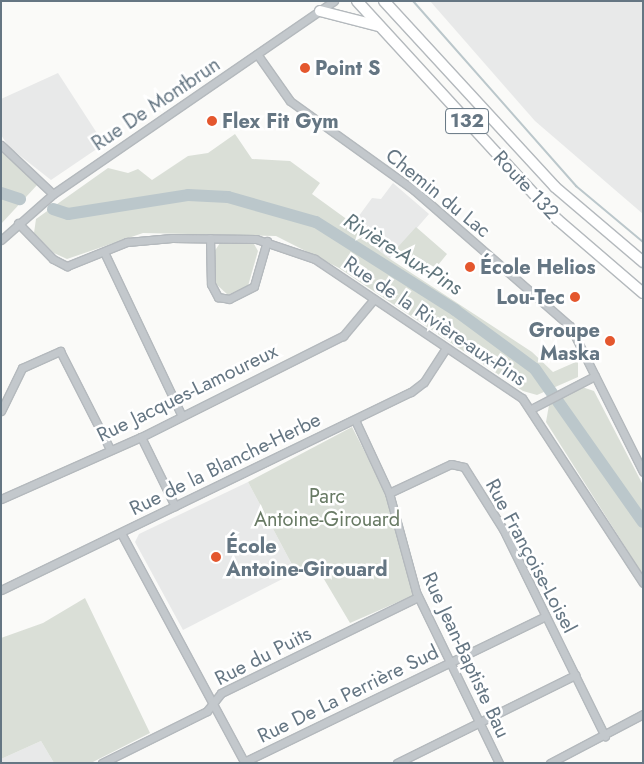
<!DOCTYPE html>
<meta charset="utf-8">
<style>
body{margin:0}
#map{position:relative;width:644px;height:764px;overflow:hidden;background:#fafaf8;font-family:Jost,sans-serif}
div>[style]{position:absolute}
.built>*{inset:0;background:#e8e9e9}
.green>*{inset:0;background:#dadfd7}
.stream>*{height:2px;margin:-1px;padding:0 1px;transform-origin:1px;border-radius:1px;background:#bbc7cb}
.river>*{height:12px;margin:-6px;padding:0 6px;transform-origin:6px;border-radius:6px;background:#bbc7cb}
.roads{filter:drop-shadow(1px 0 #b4b9bd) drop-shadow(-1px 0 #b4b9bd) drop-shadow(0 1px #b4b9bd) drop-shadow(0 -1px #b4b9bd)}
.minor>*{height:7px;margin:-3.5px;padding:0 3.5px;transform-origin:3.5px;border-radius:3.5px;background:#c3c8cc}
.highway>*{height:10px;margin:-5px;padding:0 5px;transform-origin:5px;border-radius:5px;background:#fff}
.dots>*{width:14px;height:14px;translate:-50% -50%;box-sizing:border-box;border:2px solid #fff;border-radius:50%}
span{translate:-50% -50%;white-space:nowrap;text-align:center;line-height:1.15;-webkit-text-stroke:5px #fff;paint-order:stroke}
.shield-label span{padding:1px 4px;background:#fff;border:1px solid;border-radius:4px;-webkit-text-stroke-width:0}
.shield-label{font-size:19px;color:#657683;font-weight:700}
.poi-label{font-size:20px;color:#657683;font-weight:700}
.left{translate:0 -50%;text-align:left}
.right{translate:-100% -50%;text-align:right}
.street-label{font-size:20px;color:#657683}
.park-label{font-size:20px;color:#687a64}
.water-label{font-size:21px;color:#60757c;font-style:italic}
.frame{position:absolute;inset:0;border:2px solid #657683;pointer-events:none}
</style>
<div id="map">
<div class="built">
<div style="clip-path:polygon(430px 1px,643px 1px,643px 214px,535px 121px)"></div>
<div style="clip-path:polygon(58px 73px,104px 144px,51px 180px,9px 147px,1px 135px,1px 99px)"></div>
<div style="clip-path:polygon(393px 183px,429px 214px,390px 259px,350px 228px,372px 198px,381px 199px)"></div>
<div style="clip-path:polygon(248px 482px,296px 572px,183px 630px,135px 542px,139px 534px)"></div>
<div style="clip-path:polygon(41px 741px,54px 763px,1px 763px,1px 759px)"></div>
</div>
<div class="green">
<div style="clip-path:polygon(235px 134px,252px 159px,290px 161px,320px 183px,312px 194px,352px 223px,350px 228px,390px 259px,532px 352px,553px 372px,578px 361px,578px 377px,537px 395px,523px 391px,339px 268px,276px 236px,143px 233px,67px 259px,54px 253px,34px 233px,36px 219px,108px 168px,128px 173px,138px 169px,152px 180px,188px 156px,208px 153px)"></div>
<div style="clip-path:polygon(1px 151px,38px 184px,1px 224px)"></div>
<div style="clip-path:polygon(416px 227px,447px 254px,434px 270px,424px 262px,419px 267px,397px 248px)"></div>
<div style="clip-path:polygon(220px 243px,254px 244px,258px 251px,248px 286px,228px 295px,216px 284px,214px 252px)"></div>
<div style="clip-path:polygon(582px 387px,594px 391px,643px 485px,643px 575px,546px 422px,549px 405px)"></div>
<div style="clip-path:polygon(352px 427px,383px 487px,414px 595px,350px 623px,315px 564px,296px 572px,248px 482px)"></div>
<div style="clip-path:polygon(85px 598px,150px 733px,91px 763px,54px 763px,41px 741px,1px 759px,1px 638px,43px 623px)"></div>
</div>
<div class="stream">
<div style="left:413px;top:1px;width:247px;rotate:48.6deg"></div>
<div style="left:576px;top:186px;width:87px;rotate:39.9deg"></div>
</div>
<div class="river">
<div style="left:1px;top:193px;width:20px;rotate:18deg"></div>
<div style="left:53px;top:209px;width:16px;rotate:18deg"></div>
<div style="left:68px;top:214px;width:121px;rotate:-9deg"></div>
<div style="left:188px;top:195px;width:40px;rotate:2.9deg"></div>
<div style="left:228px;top:197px;width:91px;rotate:15.9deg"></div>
<div style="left:316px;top:222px;width:165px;rotate:32.3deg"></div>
<div style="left:455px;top:310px;width:99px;rotate:36.4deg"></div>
<div style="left:535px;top:369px;width:187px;rotate:54.8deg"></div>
</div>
<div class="roads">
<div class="minor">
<div style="left:257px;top:54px;width:57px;rotate:54.9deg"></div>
<div style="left:290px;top:101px;width:153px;rotate:35.7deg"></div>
<div style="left:414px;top:190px;width:207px;rotate:41.1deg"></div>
<div style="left:570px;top:326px;width:163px;rotate:63.4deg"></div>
<div style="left:1px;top:145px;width:71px;rotate:43.3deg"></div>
<div style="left:18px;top:223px;width:50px;rotate:45.8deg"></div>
<div style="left:53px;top:259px;width:16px;rotate:27deg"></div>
<div style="left:67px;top:266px;width:65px;rotate:-21.8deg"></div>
<div style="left:127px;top:242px;width:45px;rotate:-5.1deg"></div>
<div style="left:172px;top:238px;width:84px;rotate:0.7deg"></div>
<div style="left:256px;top:239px;width:62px;rotate:18.7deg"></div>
<div style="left:315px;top:259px;width:249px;rotate:33.9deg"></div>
<div style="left:522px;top:398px;width:221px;rotate:56.8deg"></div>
<div style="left:210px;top:238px;width:46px;rotate:88.8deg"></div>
<div style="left:211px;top:284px;width:15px;rotate:62deg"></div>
<div style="left:218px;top:297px;width:11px;rotate:10deg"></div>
<div style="left:229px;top:299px;width:28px;rotate:-27deg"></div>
<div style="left:254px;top:286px;width:47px;rotate:-73.9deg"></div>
<div style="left:1px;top:240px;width:69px;rotate:-41.5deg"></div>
<div style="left:53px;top:194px;width:341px;rotate:-34.5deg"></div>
<div style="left:104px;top:252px;width:179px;rotate:64.6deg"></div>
<div style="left:531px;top:409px;width:72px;rotate:-27.3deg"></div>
<div style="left:1px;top:411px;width:48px;rotate:-64deg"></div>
<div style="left:22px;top:368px;width:42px;rotate:-24.1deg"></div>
<div style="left:60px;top:351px;width:110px;rotate:63deg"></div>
<div style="left:355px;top:420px;width:81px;rotate:65deg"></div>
<div style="left:389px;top:493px;width:103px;rotate:74.7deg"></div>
<div style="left:416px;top:592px;width:190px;rotate:64.1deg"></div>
<div style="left:141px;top:437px;width:77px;rotate:63.8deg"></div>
<div style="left:389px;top:493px;width:68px;rotate:-25.1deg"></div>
<div style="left:451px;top:464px;width:13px;rotate:13deg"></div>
<div style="left:464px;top:467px;width:73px;rotate:57.8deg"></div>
<div style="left:503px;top:529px;width:231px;rotate:63.8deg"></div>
<div style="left:1px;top:499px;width:153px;rotate:-23.9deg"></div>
<div style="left:141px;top:437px;width:226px;rotate:-26.6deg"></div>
<div style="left:343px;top:336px;width:48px;rotate:-50deg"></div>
<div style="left:121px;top:533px;width:261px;rotate:61.7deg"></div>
<div style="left:1px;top:590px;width:455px;rotate:-25.8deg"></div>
<div style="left:411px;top:392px;width:16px;rotate:-38deg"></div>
<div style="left:424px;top:382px;width:40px;rotate:-57.1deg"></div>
<div style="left:244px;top:762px;width:335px;rotate:-25.8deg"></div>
<div style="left:102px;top:763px;width:117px;rotate:-26.3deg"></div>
<div style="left:207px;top:711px;width:23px;rotate:-52deg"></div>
<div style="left:221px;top:693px;width:219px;rotate:-26deg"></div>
<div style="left:397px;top:763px;width:199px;rotate:-26.3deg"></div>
<div style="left:550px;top:763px;width:105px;rotate:-27.8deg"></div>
</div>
<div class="highway">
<div style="left:357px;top:1px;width:297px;rotate:47.5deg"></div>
<div style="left:558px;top:220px;width:112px;rotate:40.7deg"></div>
<div style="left:384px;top:1px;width:253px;rotate:47.4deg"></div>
<div style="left:555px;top:187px;width:116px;rotate:40.4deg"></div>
<div style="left:320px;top:11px;width:61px;rotate:14.3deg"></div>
</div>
</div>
<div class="dots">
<div style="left:305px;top:68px;background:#e4572e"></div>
<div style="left:212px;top:121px;background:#e4572e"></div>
<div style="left:470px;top:267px;background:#e4572e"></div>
<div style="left:575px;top:297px;background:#e4572e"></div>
<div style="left:610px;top:341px;background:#e4572e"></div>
<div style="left:216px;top:557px;background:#e4572e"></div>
</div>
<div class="shield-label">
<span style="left:467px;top:121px">132</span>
</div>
<div class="poi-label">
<span class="left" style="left:315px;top:68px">Point S</span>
<span class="left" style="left:222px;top:121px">Flex Fit Gym</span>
<span class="left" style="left:480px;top:267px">École Helios</span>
<span class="right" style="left:565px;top:297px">Lou-Tec</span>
<span class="right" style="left:600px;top:342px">Groupe<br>Maska</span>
<span class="left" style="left:226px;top:558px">École<br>Antoine-Girouard</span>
</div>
<div class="street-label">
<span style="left:156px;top:104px;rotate:-34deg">Rue De Montbrun</span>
<span style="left:526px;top:185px;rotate:47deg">Route 132</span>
<span style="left:438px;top:193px;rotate:39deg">Chemin du Lac</span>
<span style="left:435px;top:321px;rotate:34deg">Rue de la Rivière-aux-Pins</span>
<span style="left:187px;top:393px;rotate:-26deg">Rue Jacques-Lamoureux</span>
<span style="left:225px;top:464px;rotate:-26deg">Rue de la Blanche-Herbe</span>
<span style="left:531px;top:556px;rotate:62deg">Rue Françoise-Loisel</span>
<span style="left:466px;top:655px;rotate:65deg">Rue Jean-Baptiste Bau</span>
<span style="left:263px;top:656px;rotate:-27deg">Rue du Puits</span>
<span style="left:348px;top:694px;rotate:-26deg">Rue De La Perrière Sud</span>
</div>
<div class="park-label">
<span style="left:327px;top:508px">Parc<br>Antoine-Girouard</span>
</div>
<div class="water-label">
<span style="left:403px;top:254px;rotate:32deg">Rivière-Aux-Pins</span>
</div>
<div class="frame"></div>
</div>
